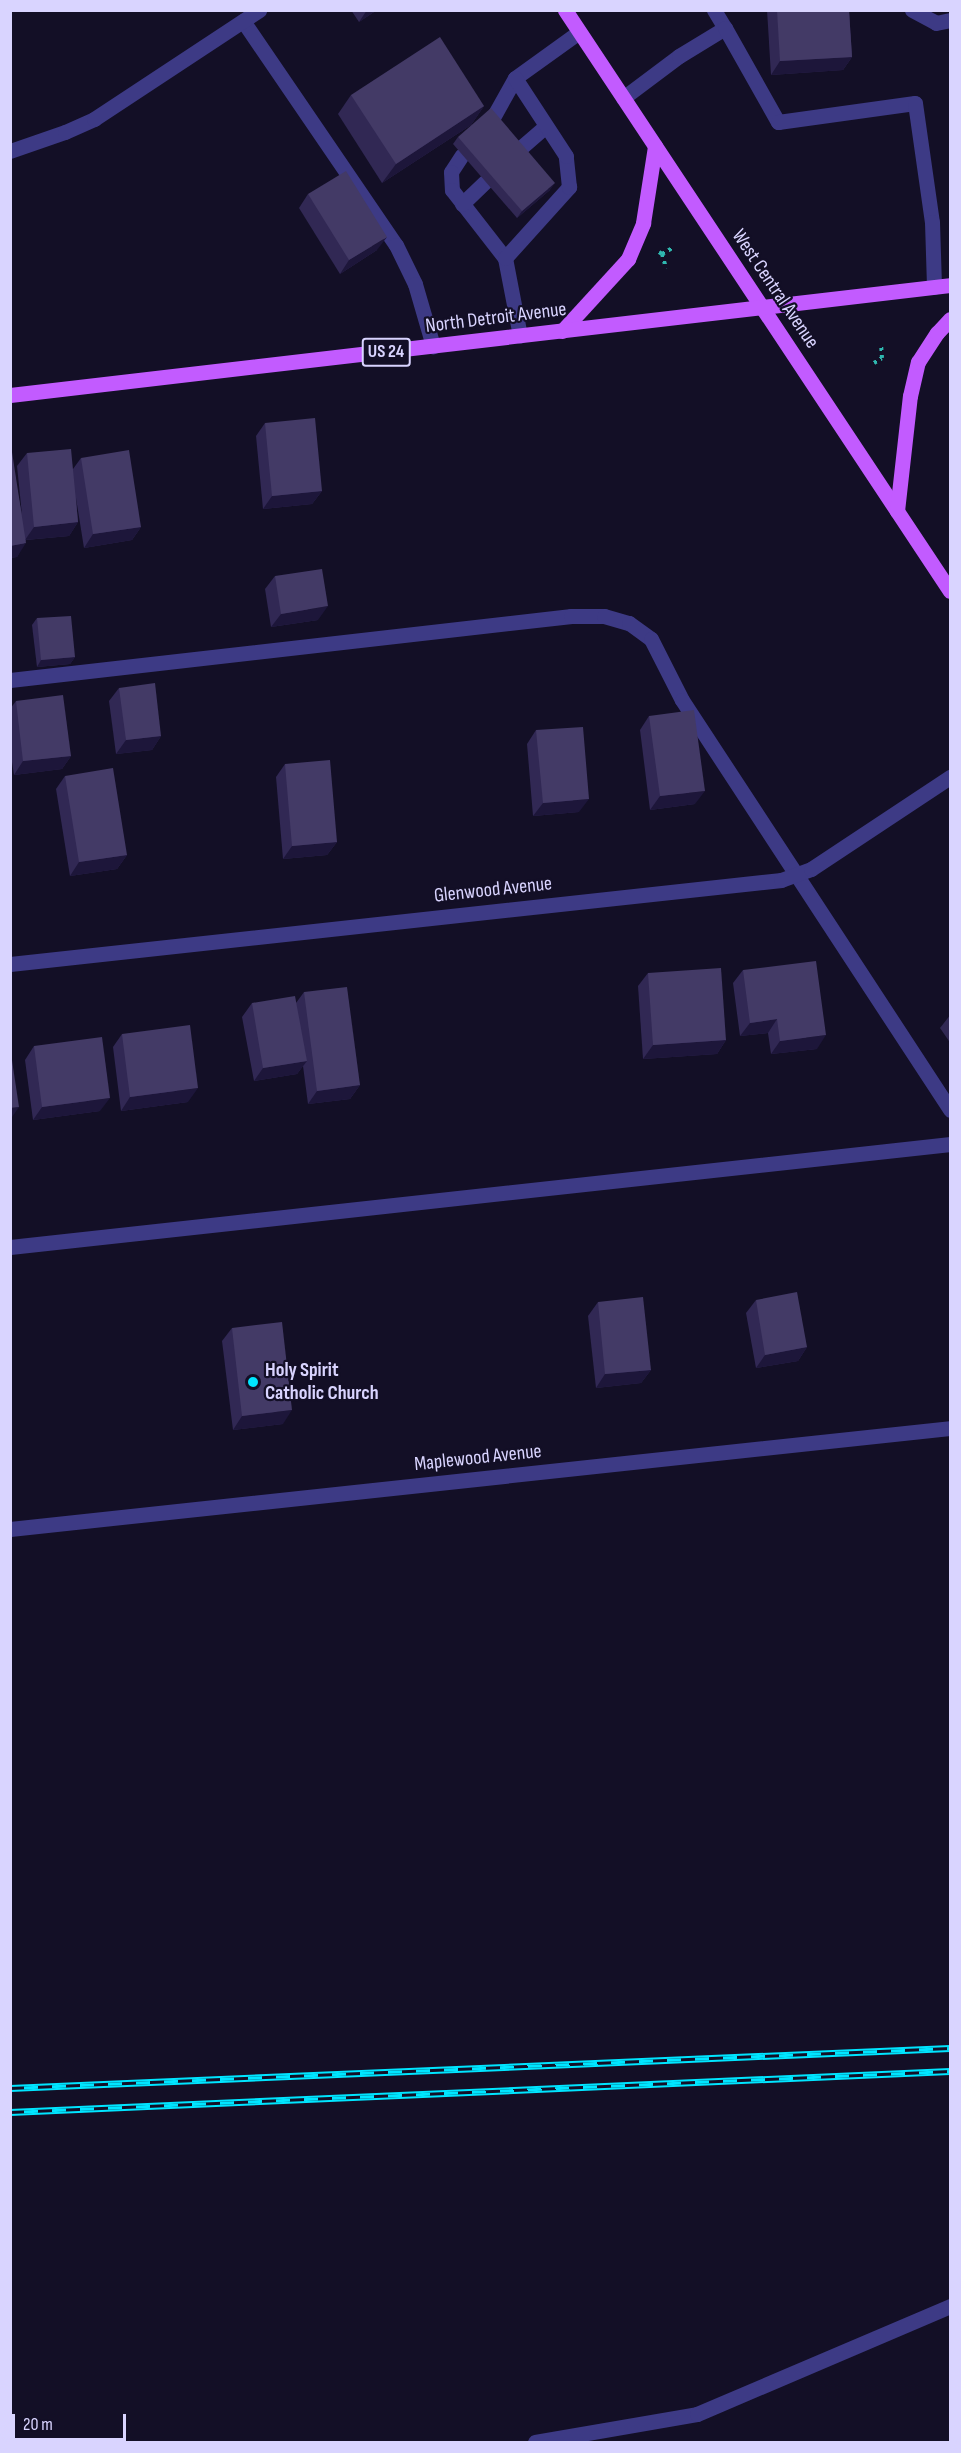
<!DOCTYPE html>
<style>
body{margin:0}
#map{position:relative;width:961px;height:2453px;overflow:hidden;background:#130f26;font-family:"Sofia Sans Condensed",sans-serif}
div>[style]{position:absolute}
.path>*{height:4px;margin-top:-2px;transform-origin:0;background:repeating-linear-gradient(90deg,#2fb8b0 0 3px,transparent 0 7.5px)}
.minor>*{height:15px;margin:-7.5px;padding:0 7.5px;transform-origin:7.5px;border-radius:7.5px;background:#3d3a85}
.major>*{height:15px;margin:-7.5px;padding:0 7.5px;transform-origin:7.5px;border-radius:7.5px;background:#c25bff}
.rail>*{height:7px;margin-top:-3.5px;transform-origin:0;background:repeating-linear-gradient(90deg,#130f26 0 14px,#00e5ff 0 28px);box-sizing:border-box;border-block:2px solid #00e5ff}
.wall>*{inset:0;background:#312854}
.shaded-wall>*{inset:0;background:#1d163a}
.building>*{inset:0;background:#433a66}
.dots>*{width:16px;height:16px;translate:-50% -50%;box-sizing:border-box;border:3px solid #130f26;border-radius:50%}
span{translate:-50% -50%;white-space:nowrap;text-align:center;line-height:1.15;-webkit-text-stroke:4.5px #130f26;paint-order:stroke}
.shield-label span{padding:2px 4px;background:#130f26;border:2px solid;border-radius:4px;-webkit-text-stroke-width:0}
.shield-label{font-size:18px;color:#d9d4ff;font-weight:700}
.street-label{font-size:20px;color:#d9d4ff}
.poi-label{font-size:20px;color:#d9d4ff;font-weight:700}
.left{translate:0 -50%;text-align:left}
.frame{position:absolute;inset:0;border:12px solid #d9d4ff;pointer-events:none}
.scale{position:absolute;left:12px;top:2414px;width:114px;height:27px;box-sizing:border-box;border:3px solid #d9d4ff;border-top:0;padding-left:8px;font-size:18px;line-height:21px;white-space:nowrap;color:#d9d4ff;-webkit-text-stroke:4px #130f26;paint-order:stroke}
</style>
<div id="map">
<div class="path">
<div style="left:659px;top:252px;width:4px;rotate:34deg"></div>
<div style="left:662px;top:254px;width:14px;rotate:-30deg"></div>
<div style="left:662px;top:254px;width:15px;rotate:74deg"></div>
<div style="left:874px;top:363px;width:9px;rotate:-32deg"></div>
<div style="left:882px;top:358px;width:15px;rotate:-94deg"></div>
</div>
<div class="minor">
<div style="left:714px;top:10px;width:21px;rotate:59deg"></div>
<div style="left:912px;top:10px;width:27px;rotate:28deg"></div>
<div style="left:936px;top:23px;width:14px;rotate:-12deg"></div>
<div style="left:243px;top:21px;width:271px;rotate:55.7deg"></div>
<div style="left:396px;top:245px;width:43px;rotate:64deg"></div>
<div style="left:415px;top:284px;width:65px;rotate:73.8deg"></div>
<div style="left:623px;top:98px;width:70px;rotate:-36.9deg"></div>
<div style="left:679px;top:56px;width:54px;rotate:-31.3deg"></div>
<div style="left:725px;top:28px;width:108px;rotate:60.6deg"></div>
<div style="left:778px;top:122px;width:138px;rotate:-7.9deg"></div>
<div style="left:915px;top:103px;width:120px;rotate:81.9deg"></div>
<div style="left:932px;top:222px;width:65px;rotate:88.2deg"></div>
<div style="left:491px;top:121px;width:49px;rotate:-60.8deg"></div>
<div style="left:515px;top:78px;width:79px;rotate:-35.7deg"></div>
<div style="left:10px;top:151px;width:58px;rotate:-19.1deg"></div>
<div style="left:65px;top:132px;width:32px;rotate:-24deg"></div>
<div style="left:94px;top:119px;width:198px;rotate:-33.4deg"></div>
<div style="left:517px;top:151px;width:38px;rotate:-41deg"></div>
<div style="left:462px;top:155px;width:20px;rotate:123deg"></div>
<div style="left:451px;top:172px;width:18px;rotate:87deg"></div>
<div style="left:452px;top:190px;width:86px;rotate:52.1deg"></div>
<div style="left:505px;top:258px;width:79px;rotate:79.1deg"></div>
<div style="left:462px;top:204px;width:32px;rotate:-44deg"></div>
<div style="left:505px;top:258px;width:96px;rotate:-48deg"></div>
<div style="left:569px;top:187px;width:31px;rotate:-96deg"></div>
<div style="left:566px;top:156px;width:93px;rotate:-123.2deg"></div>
<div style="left:10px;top:680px;width:565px;rotate:-6.51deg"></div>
<div style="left:571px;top:616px;width:33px"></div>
<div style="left:604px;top:616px;width:26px;rotate:16deg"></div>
<div style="left:629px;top:623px;width:27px;rotate:36deg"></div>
<div style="left:651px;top:639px;width:68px;rotate:63.1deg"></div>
<div style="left:682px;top:700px;width:490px;rotate:56.8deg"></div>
<div style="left:10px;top:964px;width:776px;rotate:-6.22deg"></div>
<div style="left:781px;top:880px;width:32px;rotate:-20deg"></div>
<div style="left:811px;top:869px;width:167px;rotate:-33.5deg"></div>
<div style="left:10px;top:1247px;width:946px;rotate:-6.25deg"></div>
<div style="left:10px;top:1529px;width:945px;rotate:-6.13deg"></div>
<div style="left:535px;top:2442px;width:164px;rotate:-9.8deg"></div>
<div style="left:697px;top:2414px;width:275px;rotate:-23.1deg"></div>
</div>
<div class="major">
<div style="left:565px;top:10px;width:697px;rotate:56.47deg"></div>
<div style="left:562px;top:331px;width:98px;rotate:-47.5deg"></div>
<div style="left:628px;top:259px;width:39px;rotate:-67deg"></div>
<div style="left:643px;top:223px;width:78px;rotate:-81.1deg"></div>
<div style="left:10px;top:395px;width:946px;rotate:-6.67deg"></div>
<div style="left:897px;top:511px;width:116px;rotate:-83.6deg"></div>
<div style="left:910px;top:396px;width:35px;rotate:-77deg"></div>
<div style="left:918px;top:362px;width:35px;rotate:-57deg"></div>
<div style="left:937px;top:333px;width:19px;rotate:-47deg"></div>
</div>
<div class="rail">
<div style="left:10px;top:2088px;width:941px;rotate:-2.44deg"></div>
<div style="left:10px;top:2112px;width:941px;rotate:-2.5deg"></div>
</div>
<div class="wall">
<div style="clip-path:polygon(351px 10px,377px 10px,359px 22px)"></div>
<div style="clip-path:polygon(767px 10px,849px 10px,852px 57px,843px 70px,771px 75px)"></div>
<div style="clip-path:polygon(351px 95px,484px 106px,471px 125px,382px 183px,338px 114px)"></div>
<div style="clip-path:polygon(458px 137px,550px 190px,517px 218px,453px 144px)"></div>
<div style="clip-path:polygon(308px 194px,377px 250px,340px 274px,299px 208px)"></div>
<div style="clip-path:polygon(265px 423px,322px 491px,312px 504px,263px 509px,256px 436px)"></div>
<div style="clip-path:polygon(10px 452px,22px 515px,17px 466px,27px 453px,73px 469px,81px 458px,141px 527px,132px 540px,84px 548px,76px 498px,78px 522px,69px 536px,26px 540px,17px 557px,10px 558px)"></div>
<div style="clip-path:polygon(275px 576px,318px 620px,271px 627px,265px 589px)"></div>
<div style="clip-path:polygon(37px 618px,75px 657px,70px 664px,37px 667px,32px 625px)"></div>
<div style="clip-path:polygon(119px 688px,161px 736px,152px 750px,116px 754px,109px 701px)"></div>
<div style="clip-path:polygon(16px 701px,71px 756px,62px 769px,14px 775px,10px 749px,10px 709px)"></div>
<div style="clip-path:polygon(649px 716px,695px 804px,650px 810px,640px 730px)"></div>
<div style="clip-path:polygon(536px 730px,579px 812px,533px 816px,527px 744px)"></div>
<div style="clip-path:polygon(285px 764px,337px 842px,327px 855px,283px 859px,276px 777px)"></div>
<div style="clip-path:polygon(65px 776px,127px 855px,117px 869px,70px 876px,56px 789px)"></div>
<div style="clip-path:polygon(743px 970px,817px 1049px,771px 1054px,768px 1033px,740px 1036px,733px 983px)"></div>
<div style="clip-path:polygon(648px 973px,726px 1040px,717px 1054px,643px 1059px,638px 986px)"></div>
<div style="clip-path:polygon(304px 992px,360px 1085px,350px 1099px,308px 1104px,303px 1066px,297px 1074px,254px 1081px,242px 1017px,252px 1003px,296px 1003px)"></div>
<div style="clip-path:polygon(951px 1014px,951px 1044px,940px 1028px)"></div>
<div style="clip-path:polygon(122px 1034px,188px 1102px,121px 1111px,113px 1047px)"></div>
<div style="clip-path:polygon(34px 1046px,100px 1111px,33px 1120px,25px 1060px)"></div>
<div style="clip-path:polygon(756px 1300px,807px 1347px,798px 1361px,756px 1368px,746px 1313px)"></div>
<div style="clip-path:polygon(598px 1302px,651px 1370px,641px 1383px,596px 1388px,588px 1316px)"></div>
<div style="clip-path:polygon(232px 1328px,283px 1424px,233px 1430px,222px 1341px)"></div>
</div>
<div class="shaded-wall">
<div style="clip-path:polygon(367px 10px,377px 10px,359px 22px)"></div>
<div style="clip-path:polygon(852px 57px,843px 70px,771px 75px,780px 61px)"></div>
<div style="clip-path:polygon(484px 106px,471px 125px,382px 183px,396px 164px)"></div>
<div style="clip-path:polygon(555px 183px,550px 190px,517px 218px,522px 211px)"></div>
<div style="clip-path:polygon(387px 237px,377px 250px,340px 274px,349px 260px)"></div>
<div style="clip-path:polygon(322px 491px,312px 504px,263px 509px,272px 496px)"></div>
<div style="clip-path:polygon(78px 522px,69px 536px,25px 540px,34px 527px)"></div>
<div style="clip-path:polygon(141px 527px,132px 540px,84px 548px,93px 534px)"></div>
<div style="clip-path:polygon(26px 543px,17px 557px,10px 558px,10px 546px)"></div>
<div style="clip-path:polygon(328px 606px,318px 620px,271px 627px,281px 614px)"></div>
<div style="clip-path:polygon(75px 657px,70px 664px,37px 667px,41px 660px)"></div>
<div style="clip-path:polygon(161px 736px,152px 750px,116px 754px,126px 740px)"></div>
<div style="clip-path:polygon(71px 756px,62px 769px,14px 775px,23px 761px)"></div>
<div style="clip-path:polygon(705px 791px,695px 804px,650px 810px,660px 796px)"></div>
<div style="clip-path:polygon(589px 799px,579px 812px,533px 816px,543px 803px)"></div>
<div style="clip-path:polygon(337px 842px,327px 855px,283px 859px,292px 846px)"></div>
<div style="clip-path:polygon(127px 855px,117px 869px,70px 876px,79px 862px)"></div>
<div style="clip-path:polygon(777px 1019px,768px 1033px,740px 1036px,750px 1023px)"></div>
<div style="clip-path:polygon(826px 1035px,817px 1049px,771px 1054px,780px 1041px)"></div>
<div style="clip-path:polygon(726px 1040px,717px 1054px,643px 1059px,653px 1045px)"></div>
<div style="clip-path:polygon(307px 1061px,297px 1074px,254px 1081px,263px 1068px)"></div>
<div style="clip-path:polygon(360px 1085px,350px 1099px,308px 1104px,317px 1091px)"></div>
<div style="clip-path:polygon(198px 1088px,188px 1102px,121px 1111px,130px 1097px)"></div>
<div style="clip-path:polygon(110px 1098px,100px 1111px,33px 1120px,42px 1107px)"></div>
<div style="clip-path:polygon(19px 1107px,10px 1120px,10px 1108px)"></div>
<div style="clip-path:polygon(807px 1347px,798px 1361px,756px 1368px,765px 1355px)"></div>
<div style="clip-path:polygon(651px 1370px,641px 1383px,596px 1388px,605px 1374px)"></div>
<div style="clip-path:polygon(292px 1410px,283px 1424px,233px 1430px,242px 1416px)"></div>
</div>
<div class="building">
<div style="clip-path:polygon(777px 10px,849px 10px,852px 57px,780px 61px)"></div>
<div style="clip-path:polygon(440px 37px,484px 106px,396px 164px,351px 95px)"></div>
<div style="clip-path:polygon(491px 108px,555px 183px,522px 211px,458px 137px)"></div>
<div style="clip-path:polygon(346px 171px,387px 237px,349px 260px,308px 194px)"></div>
<div style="clip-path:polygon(315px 418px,322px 491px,272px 496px,265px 423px)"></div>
<div style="clip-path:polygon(71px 449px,78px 522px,34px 527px,27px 453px)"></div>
<div style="clip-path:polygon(129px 450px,141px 527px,93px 534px,81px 458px)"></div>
<div style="clip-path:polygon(10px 452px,12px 452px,26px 543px,10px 546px)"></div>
<div style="clip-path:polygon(322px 569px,328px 606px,281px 614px,275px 576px)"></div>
<div style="clip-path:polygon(71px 616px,75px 657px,41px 660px,37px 618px)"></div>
<div style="clip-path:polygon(155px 683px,161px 736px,126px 740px,119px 688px)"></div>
<div style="clip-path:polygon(63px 695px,71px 756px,23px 761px,16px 701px)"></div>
<div style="clip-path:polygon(694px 710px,705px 791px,660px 796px,649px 716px)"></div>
<div style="clip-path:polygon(583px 727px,589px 799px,543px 803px,536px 730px)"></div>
<div style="clip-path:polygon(330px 760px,337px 842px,292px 846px,285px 764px)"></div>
<div style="clip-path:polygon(113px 768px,127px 855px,79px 862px,65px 776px)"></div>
<div style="clip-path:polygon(816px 961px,826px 1035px,780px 1041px,777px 1019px,750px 1023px,743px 970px)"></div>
<div style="clip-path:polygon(721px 968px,726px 1040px,653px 1045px,648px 973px)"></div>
<div style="clip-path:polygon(347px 987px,360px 1085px,317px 1091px,304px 992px)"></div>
<div style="clip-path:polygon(295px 996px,307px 1061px,263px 1068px,252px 1003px)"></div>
<div style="clip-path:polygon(190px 1025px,198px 1088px,130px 1097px,122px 1034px)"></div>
<div style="clip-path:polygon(102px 1037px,110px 1098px,42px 1107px,34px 1046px)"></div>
<div style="clip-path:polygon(10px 1047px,19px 1107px,10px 1108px)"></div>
<div style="clip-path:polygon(797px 1292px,807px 1347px,765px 1355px,756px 1300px)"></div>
<div style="clip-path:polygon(643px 1297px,651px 1370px,605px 1374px,598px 1302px)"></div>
<div style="clip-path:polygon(282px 1322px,292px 1410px,242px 1416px,232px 1328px)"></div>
</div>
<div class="dots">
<div style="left:253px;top:1382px;background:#00e5ff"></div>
</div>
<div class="shield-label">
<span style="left:386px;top:352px">US 24</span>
</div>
<div class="street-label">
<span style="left:775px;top:289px;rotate:56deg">West Central Avenue</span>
<span style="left:496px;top:318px;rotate:-7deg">North Detroit Avenue</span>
<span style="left:493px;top:890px;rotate:-6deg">Glenwood Avenue</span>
<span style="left:478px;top:1458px;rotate:-6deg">Maplewood Avenue</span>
</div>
<div class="poi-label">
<span class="left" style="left:265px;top:1382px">Holy Spirit<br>Catholic Church</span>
</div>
<div class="frame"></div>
<div class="scale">20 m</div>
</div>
